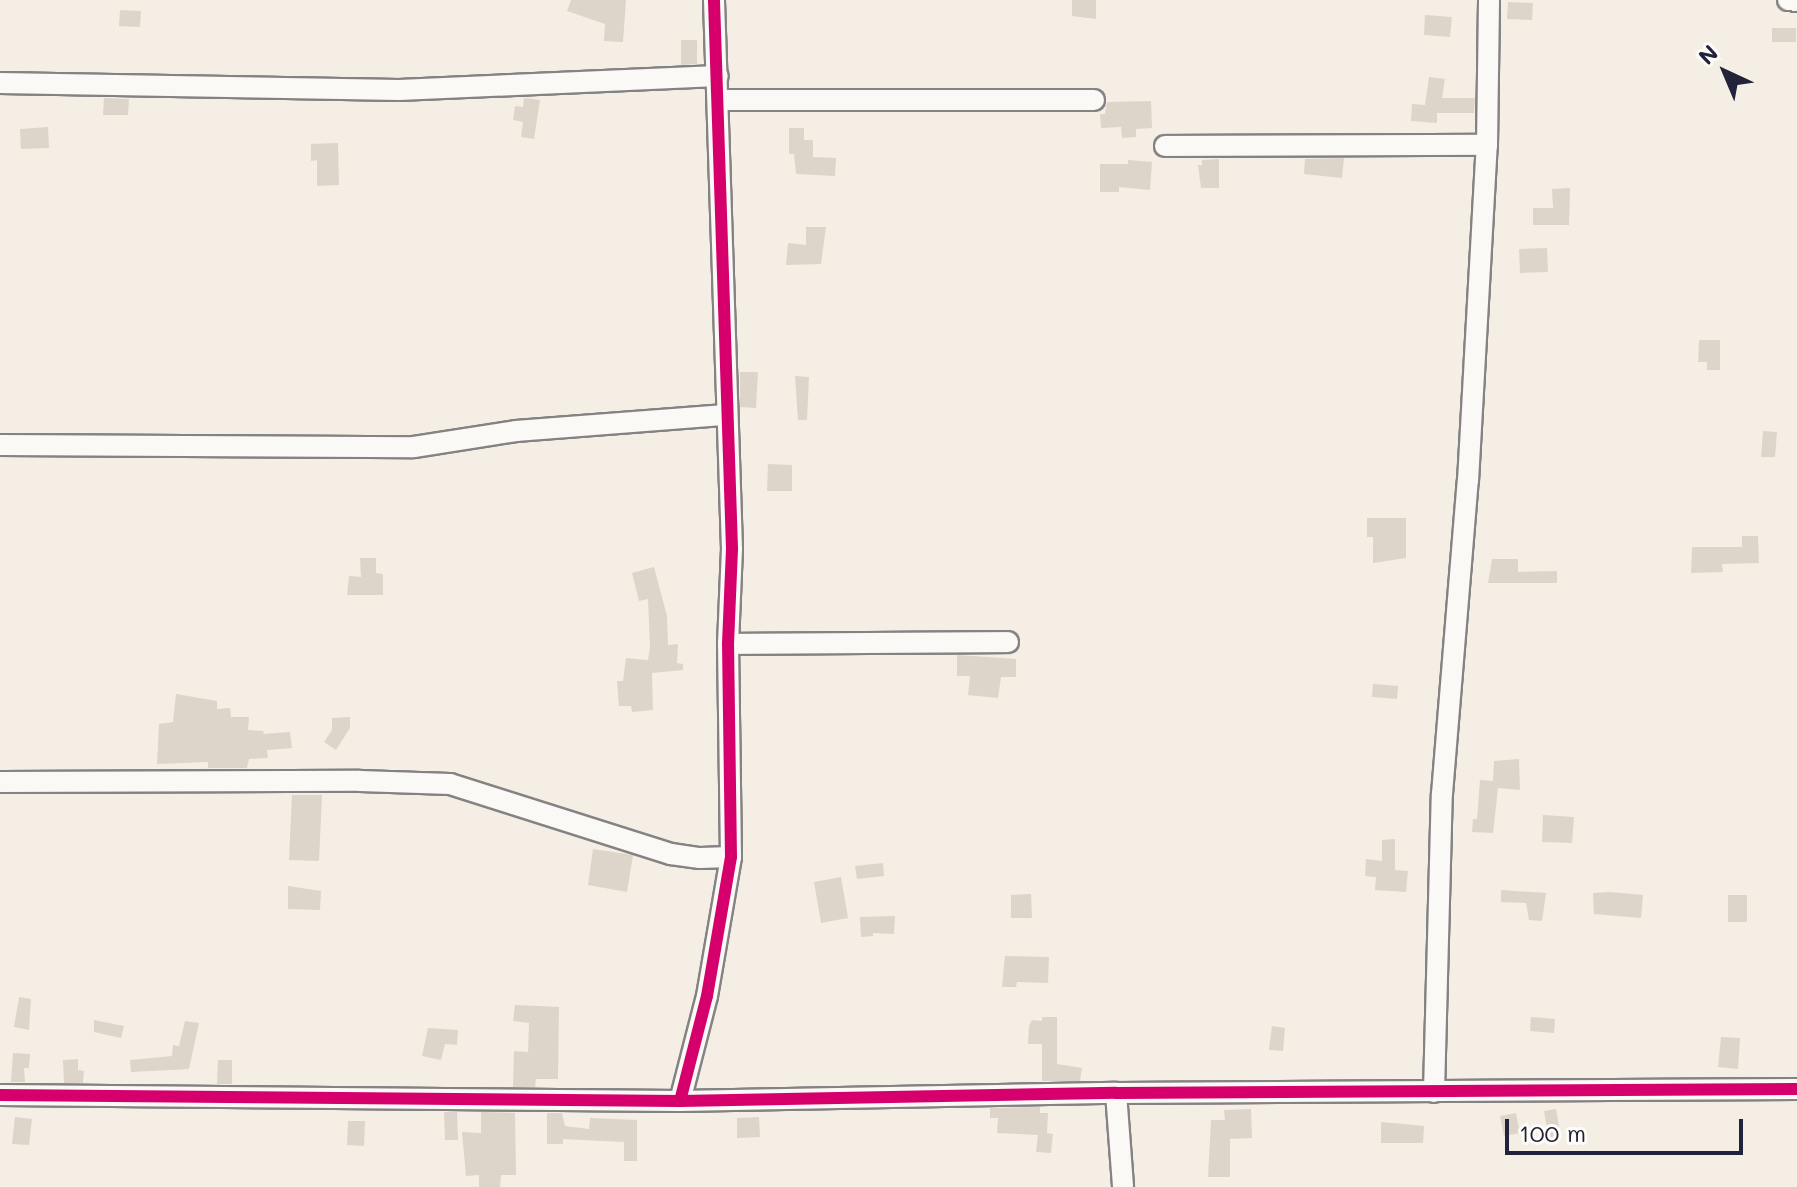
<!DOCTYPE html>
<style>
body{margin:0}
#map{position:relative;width:1797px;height:1187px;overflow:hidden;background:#f4eee4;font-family:Mali,sans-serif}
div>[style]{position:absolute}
.building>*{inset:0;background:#ddd5c9}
.roads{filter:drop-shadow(2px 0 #858283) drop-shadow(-2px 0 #858283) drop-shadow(0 2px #858283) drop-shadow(0 -2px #858283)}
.minor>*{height:20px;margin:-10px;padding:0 10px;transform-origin:10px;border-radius:10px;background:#faf9f6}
.cycleway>*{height:12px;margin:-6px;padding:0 6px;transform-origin:6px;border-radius:6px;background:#d6006c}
span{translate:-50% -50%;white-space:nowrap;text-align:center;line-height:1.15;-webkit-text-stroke:6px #fdfcf7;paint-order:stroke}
.north{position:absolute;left:1685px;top:32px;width:80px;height:80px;-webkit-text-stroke:6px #fdfcf7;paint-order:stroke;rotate:316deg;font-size:22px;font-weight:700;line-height:32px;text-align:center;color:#22223b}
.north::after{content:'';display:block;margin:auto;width:28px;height:36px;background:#22223b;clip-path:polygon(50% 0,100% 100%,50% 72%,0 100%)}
.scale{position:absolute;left:1505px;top:1119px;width:238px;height:36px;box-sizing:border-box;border:4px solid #22223b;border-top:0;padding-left:10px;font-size:24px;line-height:28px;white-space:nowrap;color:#22223b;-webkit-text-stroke:6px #fdfcf7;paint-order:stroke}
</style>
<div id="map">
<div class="building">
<div style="clip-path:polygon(571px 0,626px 0,623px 42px,604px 41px,605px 24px,567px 11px)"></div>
<div style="clip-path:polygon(1072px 0,1096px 0,1096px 19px,1072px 16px)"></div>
<div style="clip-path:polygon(1508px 2px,1533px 3px,1532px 20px,1507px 19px)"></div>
<div style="clip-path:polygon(120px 10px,141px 11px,140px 27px,119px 26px)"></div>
<div style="clip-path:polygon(1425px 15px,1452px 17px,1450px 37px,1424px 35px)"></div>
<div style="clip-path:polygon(1772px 28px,1796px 28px,1796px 42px,1772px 42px)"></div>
<div style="clip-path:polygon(681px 40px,697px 40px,697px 64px,681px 65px)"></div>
<div style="clip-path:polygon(1429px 77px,1445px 79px,1442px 98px,1475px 98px,1474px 113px,1437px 113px,1437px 123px,1411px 121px,1412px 104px,1425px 105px)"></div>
<div style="clip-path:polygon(104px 98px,129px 99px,128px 115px,103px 115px)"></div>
<div style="clip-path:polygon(524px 98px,540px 100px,534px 139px,521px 137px,523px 122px,513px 120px,515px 106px,523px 107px)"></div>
<div style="clip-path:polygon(1151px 101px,1152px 128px,1136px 129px,1136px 137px,1122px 138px,1121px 127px,1101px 128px,1100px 114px,1105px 114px,1107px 102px)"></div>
<div style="clip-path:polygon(48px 127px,49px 148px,21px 149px,20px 129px)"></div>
<div style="clip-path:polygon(789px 128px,804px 128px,804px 140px,813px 140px,813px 157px,836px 158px,835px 176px,796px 174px,794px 154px,789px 154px)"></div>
<div style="clip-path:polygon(338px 143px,339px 185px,317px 186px,317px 160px,311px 161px,311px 144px)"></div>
<div style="clip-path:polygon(1344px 158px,1342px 178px,1304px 174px,1305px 159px)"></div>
<div style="clip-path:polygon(1219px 159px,1219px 188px,1201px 188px,1198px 165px,1202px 165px,1202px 160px)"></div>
<div style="clip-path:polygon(1128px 160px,1152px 162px,1150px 190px,1119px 187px,1119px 192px,1100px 192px,1100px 164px,1128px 164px)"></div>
<div style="clip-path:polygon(1570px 188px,1569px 225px,1533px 225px,1533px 208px,1553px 208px,1552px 189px)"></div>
<div style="clip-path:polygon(806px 227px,826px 227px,821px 264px,786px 265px,788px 243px,806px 245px)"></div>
<div style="clip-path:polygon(1547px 248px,1548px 272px,1520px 273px,1519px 249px)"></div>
<div style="clip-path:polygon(1699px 340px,1720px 340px,1720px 370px,1707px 370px,1707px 362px,1698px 362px)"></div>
<div style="clip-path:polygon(740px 372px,758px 372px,756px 408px,740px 407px)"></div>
<div style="clip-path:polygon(795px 376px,809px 377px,807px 420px,798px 420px)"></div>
<div style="clip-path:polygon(1763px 431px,1777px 432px,1775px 457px,1761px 457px)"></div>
<div style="clip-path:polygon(768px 464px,792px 465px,792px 491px,767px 491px)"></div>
<div style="clip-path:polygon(1367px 518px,1406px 518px,1406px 558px,1373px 563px,1373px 537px,1367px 537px)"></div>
<div style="clip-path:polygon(1742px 536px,1758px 536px,1759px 563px,1722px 564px,1723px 572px,1691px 573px,1692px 547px,1742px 547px)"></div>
<div style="clip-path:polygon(360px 558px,376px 558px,376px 573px,383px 574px,383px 595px,347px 595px,349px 576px,361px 577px)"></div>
<div style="clip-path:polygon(1492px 559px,1518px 559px,1518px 572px,1557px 571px,1557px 583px,1488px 583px)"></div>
<div style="clip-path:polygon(654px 567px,667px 616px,668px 645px,678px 644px,677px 663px,683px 664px,683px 670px,652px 673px,653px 710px,632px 712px,631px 706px,619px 706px,617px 681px,623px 681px,626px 658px,648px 660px,650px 647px,648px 599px,639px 601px,632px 573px)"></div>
<div style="clip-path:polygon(957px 655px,1016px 659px,1016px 677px,1001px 677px,998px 698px,968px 695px,970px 676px,957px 676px)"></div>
<div style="clip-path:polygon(1373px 684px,1398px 686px,1397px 699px,1372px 697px)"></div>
<div style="clip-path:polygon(176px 694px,217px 701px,217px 709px,230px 708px,231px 717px,249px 717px,248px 730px,264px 731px,263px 734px,290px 732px,292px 748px,267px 750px,268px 758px,249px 759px,247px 768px,208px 768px,208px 762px,157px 764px,159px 724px,173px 722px)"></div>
<div style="clip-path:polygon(350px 717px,350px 728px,336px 750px,324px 742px,332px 730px,332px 718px)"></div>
<div style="clip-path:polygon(1519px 759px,1520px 790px,1498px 788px,1493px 833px,1472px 832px,1473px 819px,1477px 819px,1480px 780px,1493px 781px,1494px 761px)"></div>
<div style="clip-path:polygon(292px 795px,322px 795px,319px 861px,289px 860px)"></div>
<div style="clip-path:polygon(1543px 815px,1574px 817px,1572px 843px,1542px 842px)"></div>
<div style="clip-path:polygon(1395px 839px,1395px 870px,1408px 871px,1406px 892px,1375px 890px,1376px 877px,1365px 876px,1366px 859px,1382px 861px,1382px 840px)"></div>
<div style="clip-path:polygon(593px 849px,633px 855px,627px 892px,588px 885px)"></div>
<div style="clip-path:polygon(883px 863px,884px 876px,857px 879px,855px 866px)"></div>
<div style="clip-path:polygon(841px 877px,848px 918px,821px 923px,814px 882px)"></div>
<div style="clip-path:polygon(288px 886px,321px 891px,320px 910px,288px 909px)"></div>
<div style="clip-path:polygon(1501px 890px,1546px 893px,1542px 921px,1529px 920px,1526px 903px,1501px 902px)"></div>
<div style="clip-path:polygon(1610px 892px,1643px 895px,1641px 918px,1594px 914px,1593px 893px)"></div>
<div style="clip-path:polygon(1031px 894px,1032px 918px,1011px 918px,1011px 895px)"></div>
<div style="clip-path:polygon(1728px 895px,1747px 895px,1747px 922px,1728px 922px)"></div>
<div style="clip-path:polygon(895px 916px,894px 934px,873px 933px,873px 936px,861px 937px,860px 917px)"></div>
<div style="clip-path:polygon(1005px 956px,1049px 957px,1048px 983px,1017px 982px,1016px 987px,1002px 987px)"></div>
<div style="clip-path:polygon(19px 997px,31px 999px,29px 1030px,14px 1027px)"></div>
<div style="clip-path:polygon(515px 1005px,559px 1007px,558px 1079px,536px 1079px,535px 1087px,513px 1087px,514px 1051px,528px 1052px,529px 1023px,513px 1021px)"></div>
<div style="clip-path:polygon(1042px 1017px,1057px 1017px,1057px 1064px,1082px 1068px,1080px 1081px,1042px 1081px,1042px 1044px,1028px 1044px,1029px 1026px,1032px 1020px,1042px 1021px)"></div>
<div style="clip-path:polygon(1531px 1017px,1555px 1019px,1554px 1033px,1530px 1031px)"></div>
<div style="clip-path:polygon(94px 1020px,124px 1026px,121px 1038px,94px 1032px)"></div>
<div style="clip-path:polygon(185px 1021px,199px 1023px,189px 1069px,131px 1072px,130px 1060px,172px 1056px,173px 1045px,179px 1046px)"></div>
<div style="clip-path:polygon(1272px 1026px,1285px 1028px,1283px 1051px,1269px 1050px)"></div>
<div style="clip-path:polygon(428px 1028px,458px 1030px,457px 1045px,445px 1044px,441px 1060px,422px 1056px)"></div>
<div style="clip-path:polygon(1721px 1037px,1740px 1038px,1738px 1069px,1718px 1067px)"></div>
<div style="clip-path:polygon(13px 1053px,30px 1054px,29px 1068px,24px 1068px,25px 1082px,11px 1082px)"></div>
<div style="clip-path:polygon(78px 1059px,78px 1070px,84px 1071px,83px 1083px,64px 1083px,63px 1060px)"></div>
<div style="clip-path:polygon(218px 1060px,232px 1060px,232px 1084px,217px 1084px)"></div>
<div style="clip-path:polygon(1040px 1107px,1040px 1113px,1048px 1113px,1047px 1133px,1053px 1134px,1051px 1153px,1036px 1152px,1038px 1135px,997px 1133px,998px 1118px,990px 1118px,990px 1108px)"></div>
<div style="clip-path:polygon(1251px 1109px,1252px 1138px,1230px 1139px,1230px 1177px,1208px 1177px,1211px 1120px,1225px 1120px,1224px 1110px)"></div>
<div style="clip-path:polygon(1556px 1109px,1561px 1138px,1549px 1140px,1544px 1111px)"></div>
<div style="clip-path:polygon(444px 1112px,457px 1112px,458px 1140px,445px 1140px)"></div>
<div style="clip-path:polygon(481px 1112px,515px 1113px,516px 1175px,501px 1175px,500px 1187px,479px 1187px,479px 1175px,466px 1176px,462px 1132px,481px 1133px)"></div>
<div style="clip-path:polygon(547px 1113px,562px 1113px,565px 1126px,589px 1129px,590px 1118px,637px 1120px,637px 1161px,624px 1161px,624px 1142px,563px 1139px,563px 1144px,547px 1144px)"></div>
<div style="clip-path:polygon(1516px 1113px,1520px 1133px,1504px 1136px,1500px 1116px)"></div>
<div style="clip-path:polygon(15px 1117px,32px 1119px,29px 1145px,12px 1144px)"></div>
<div style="clip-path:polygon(759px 1117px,760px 1137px,737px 1138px,737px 1118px)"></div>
<div style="clip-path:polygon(348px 1121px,365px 1121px,364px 1146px,347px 1145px)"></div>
<div style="clip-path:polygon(1381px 1122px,1424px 1126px,1423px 1143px,1381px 1143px)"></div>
</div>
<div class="roads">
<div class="minor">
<div style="left:1788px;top:0;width:9px;rotate:6deg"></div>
<div style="left:0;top:83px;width:399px;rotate:1deg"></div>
<div style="left:399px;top:90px;width:319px;rotate:-2.5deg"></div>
<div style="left:718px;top:100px;width:376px"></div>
<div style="left:1165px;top:146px;width:322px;rotate:-0.2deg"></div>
<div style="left:0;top:445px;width:414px;rotate:0.3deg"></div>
<div style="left:414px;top:447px;width:103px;rotate:-8.9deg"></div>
<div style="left:516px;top:431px;width:210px;rotate:-4.4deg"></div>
<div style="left:728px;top:644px;width:280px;rotate:-0.4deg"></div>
<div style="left:0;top:782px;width:360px;rotate:-0.2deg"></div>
<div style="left:360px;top:781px;width:90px;rotate:1.9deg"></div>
<div style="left:450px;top:784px;width:232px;rotate:17.6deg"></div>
<div style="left:671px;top:854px;width:29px;rotate:8deg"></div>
<div style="left:700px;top:858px;width:31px;rotate:-2deg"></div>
<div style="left:1434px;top:1092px;width:298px;rotate:-88.5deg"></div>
<div style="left:1442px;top:794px;width:314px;rotate:-85.3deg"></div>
<div style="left:1468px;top:481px;width:337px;rotate:-86.8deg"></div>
<div style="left:1487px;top:145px;width:145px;rotate:-89.2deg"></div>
<div style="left:1116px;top:1093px;width:94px;rotate:85.7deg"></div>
<div style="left:0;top:1095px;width:680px;rotate:0.51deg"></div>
<div style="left:680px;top:1101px;width:436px;rotate:-1.1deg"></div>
<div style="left:1116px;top:1093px;width:681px;rotate:-0.34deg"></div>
<div style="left:680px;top:1101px;width:108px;rotate:-75.6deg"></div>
<div style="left:707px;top:996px;width:141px;rotate:-80.2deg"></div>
<div style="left:731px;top:857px;width:213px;rotate:-90.8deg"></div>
<div style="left:728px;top:644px;width:95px;rotate:-87.6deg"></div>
<div style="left:732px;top:549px;width:549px;rotate:-91.88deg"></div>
</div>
</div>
<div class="cycleway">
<div style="left:0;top:1095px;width:680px;rotate:0.51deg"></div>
<div style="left:680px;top:1101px;width:436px;rotate:-1.1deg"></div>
<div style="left:1116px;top:1093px;width:681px;rotate:-0.34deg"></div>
<div style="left:680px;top:1101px;width:108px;rotate:-75.6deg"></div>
<div style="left:707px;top:996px;width:141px;rotate:-80.2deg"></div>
<div style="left:731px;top:857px;width:213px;rotate:-90.8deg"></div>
<div style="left:728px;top:644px;width:95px;rotate:-87.6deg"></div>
<div style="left:732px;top:549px;width:549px;rotate:-91.88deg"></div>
</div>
<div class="north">N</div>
<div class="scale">100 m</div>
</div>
